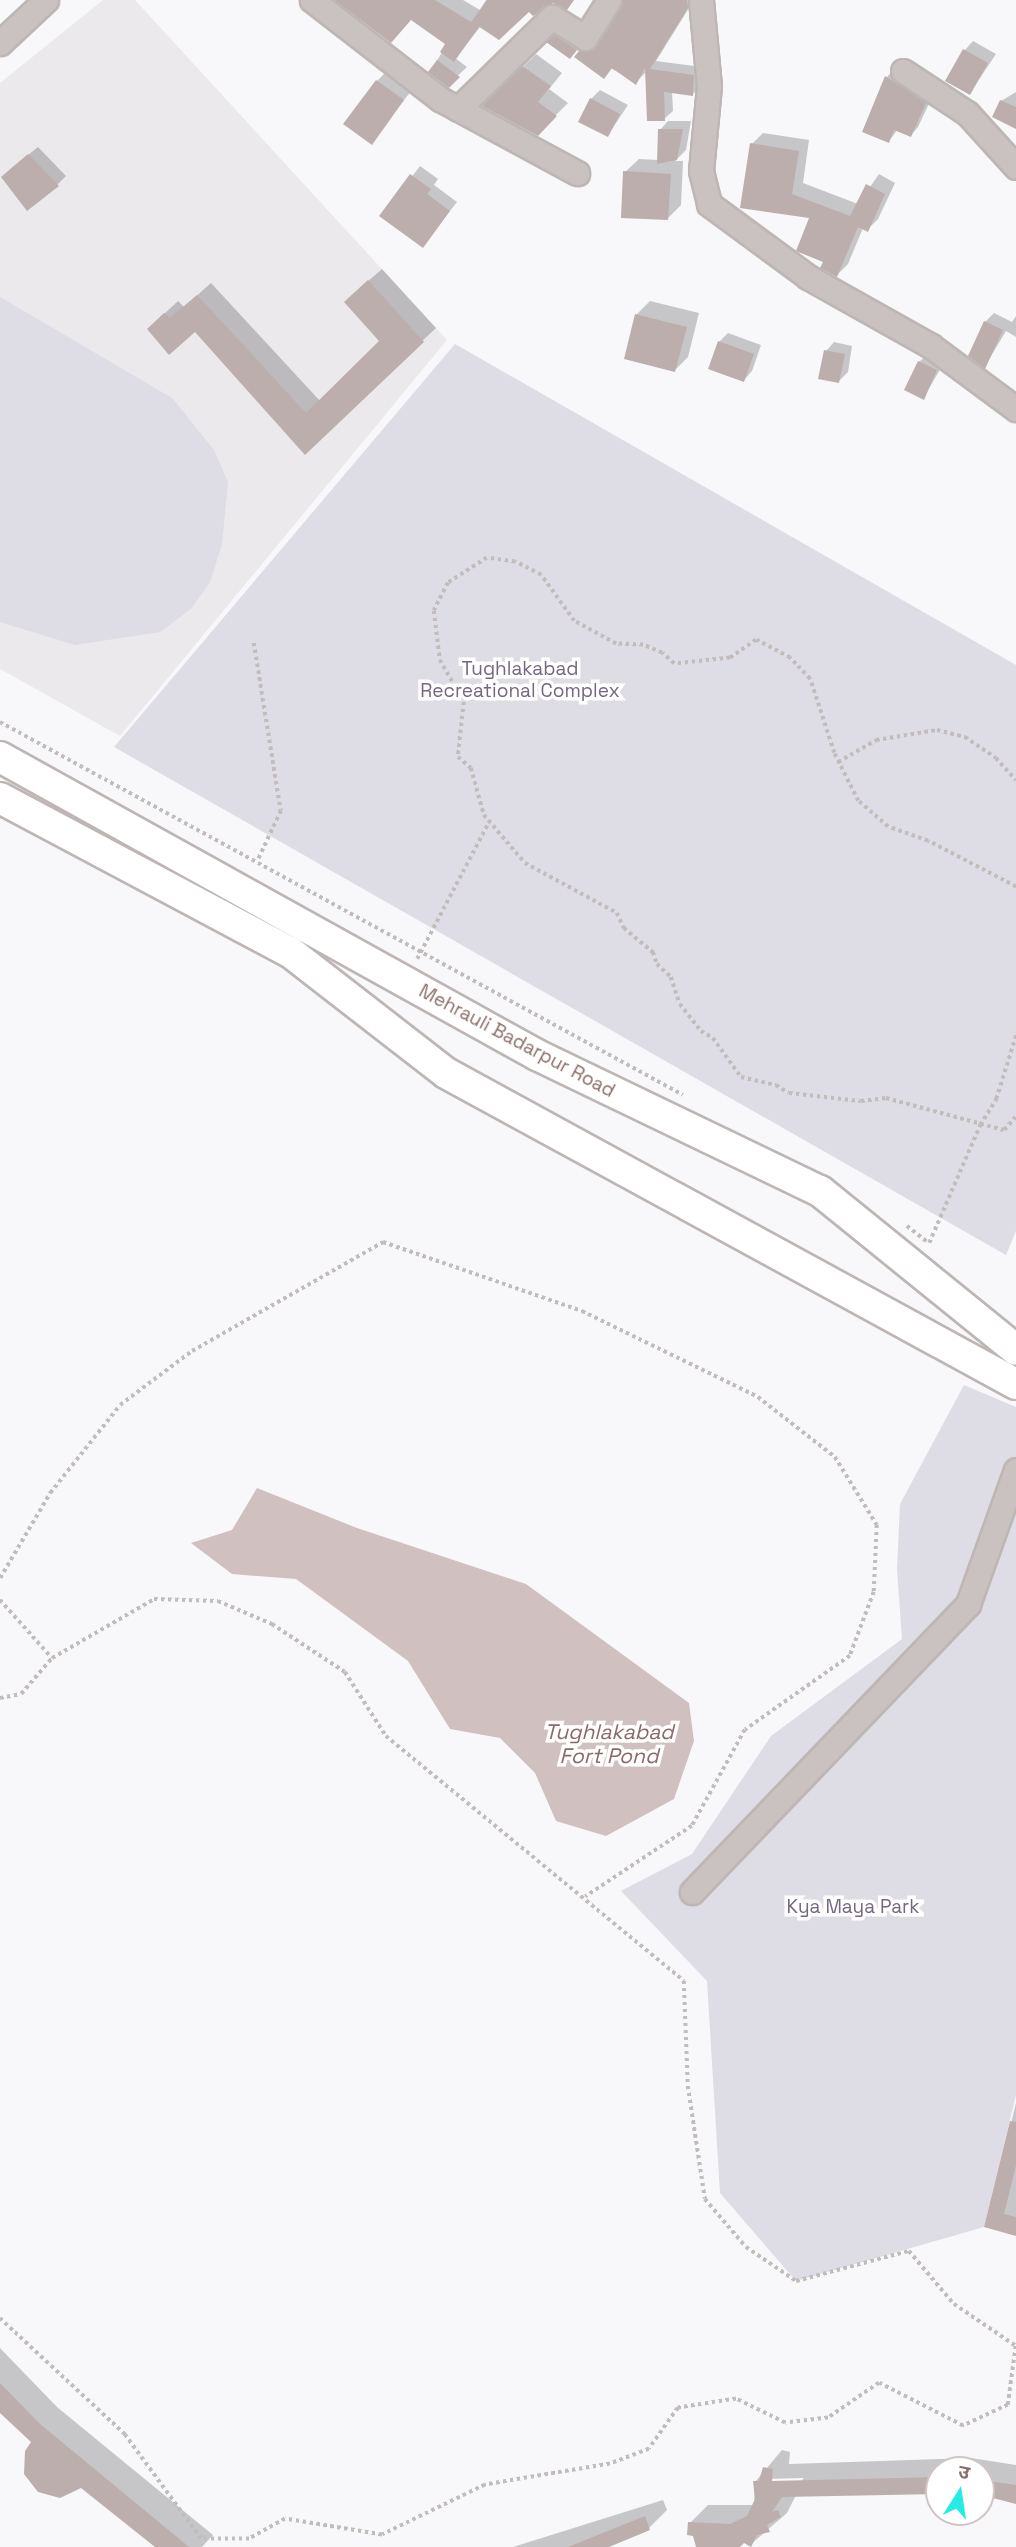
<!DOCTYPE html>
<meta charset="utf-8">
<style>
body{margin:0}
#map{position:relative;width:1016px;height:2547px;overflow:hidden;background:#f8f8fa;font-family:"Space Grotesk","Noto Sans Devanagari",sans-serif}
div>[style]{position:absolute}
.built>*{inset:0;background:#ebe9eb}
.green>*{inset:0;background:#dedce4}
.water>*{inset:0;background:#d0c1c0}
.shadow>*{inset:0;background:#0003}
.building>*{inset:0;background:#bbaeac}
.path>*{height:3.5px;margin-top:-1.75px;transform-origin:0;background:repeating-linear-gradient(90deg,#c2bcbb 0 3.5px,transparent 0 7px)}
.roads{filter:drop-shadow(2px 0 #beb6b4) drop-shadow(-2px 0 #beb6b4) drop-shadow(0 2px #beb6b4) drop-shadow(0 -2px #beb6b4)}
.minor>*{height:23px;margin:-11.5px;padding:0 11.5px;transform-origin:11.5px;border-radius:11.5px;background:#cac2c1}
.major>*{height:30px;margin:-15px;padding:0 15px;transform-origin:15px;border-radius:15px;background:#fff}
span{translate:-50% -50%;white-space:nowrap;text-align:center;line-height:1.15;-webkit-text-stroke:7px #fff;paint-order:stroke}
.park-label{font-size:19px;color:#756781}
.street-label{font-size:19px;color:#8a6e68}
.water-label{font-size:21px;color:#8c6969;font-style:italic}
.north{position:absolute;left:925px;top:2456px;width:70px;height:70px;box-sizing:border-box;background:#fff;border:2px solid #d0c5c3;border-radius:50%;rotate:12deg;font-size:19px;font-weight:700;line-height:28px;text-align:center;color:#8a6e68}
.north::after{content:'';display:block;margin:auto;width:24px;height:32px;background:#26ece6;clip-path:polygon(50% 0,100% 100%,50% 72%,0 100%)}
</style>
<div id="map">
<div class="built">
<div style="clip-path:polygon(103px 0,135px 0,447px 340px,120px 736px,0 669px,0 83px)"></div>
</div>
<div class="green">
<div style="clip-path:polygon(0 297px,172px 398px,214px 450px,228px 482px,222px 544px,210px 582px,191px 609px,160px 632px,75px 645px,0 622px)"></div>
<div style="clip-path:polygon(455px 344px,1016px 665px,1016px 1231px,1006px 1255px,114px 747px)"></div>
<div style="clip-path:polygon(964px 1385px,1016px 1407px,1016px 2095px,984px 2227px,796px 2281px,720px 2193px,707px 1981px,621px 1891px,692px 1854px,771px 1736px,902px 1639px,897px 1569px,900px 1504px)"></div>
</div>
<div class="water">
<div style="clip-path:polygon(257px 1488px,357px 1528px,526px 1584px,689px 1703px,694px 1741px,674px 1799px,606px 1836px,556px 1821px,535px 1773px,500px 1738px,450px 1729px,408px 1661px,296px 1579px,232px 1574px,191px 1543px,232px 1530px)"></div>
</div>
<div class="shadow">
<div style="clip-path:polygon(334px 0,463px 0,480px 10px,486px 0,574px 0,567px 8px,553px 1px,481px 26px,455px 58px,467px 67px,448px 85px,430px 72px,447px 44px,412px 18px,390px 41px)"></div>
<div style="clip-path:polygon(623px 0,694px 0,656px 61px,702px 67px,701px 85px,693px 94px,672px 91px,673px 111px,664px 119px,647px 71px,636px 82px,581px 52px,603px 39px)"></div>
<div style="clip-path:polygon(564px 27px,585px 40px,570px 57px,549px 42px)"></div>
<div style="clip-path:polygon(973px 41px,996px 54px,970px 93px,965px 50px)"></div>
<div style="clip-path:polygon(536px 54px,562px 73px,549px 89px,568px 103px,537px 134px,484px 105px)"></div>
<div style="clip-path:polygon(894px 69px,933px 95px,918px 127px,911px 135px,898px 129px,889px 141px,865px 131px,887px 77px)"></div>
<div style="clip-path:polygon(386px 72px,411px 91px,371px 143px,377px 81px)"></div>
<div style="clip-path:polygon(600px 90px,628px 105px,608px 135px,591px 99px)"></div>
<div style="clip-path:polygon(1016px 92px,1016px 127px,1001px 101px)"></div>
<div style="clip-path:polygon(668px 121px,691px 121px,686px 150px,675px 161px,683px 161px,681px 205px,667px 219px,625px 172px,639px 159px,659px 160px,660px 130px)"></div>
<div style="clip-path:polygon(763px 133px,809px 140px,803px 183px,858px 204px,879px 174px,895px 183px,878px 219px,867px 230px,863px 228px,848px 264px,837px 275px,825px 262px,811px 216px,742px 206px,752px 144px)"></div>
<div style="clip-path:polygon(38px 147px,66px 176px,57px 185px,12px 168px)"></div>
<div style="clip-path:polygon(420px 166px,438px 179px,434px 185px,457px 202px,423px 245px,382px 216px)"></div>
<div style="clip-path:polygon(382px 269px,436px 328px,305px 452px,195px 329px,162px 316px,178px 301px,184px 307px,211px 283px,320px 401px,382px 341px,359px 289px)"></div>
<div style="clip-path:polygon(650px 301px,699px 313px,688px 357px,675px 370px,626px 358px,637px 314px)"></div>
<div style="clip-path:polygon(994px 313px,1012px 322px,1016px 316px,1016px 337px,1006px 331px,985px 366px,985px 322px)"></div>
<div style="clip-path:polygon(728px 333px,761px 345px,752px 371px,744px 380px,719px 342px)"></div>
<div style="clip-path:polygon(834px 342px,852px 346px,848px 372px,839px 381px,826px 351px)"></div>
<div style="clip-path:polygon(928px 354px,945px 361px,924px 397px,919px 362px)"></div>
<div style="clip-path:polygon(1016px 2103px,1016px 2234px,986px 2226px)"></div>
<div style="clip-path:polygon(0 2348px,57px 2407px,213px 2535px,202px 2547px,158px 2547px,81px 2486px,70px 2493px,49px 2495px,31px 2483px,25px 2463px,33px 2441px,0 2410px)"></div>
<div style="clip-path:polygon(evenodd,782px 2450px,790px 2452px,789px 2464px,971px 2458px,1016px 2465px,1016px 2502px,981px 2493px,981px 2470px,939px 2470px,939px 2492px,796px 2495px,787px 2513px,750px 2545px,744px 2541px,738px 2547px,710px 2547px,690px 2523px,708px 2505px,754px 2505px,755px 2482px,782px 2450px,804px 2478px,800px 2482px,765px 2483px,765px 2479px,804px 2478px)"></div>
<div style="clip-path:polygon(663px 2500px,667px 2510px,649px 2528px,604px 2547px,513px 2547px)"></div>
</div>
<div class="building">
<div style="clip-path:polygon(335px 0,435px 0,471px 22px,487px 0,574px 0,567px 10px,553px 3px,533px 16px,529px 12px,499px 40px,475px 24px,479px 27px,454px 62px,440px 52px,445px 44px,411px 20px,391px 43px)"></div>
<div style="clip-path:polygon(623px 0,687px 0,688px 8px,650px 69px,694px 75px,693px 96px,664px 92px,665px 121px,647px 121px,645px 68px,636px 85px,612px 68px,604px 79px,574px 57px,579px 51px,596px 46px)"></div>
<div style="clip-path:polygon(554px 35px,577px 50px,570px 59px,546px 42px)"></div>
<div style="clip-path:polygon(963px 49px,988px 63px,970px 95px,945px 81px)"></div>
<div style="clip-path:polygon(437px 60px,460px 77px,449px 88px,428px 72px)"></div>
<div style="clip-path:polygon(522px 66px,551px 86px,538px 102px,557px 116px,538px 136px,482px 106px)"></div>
<div style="clip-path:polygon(885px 76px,926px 103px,911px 137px,894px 130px,889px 143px,862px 132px)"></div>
<div style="clip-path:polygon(376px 80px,404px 100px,372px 145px,343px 124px)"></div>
<div style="clip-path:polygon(590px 98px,620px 114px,608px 137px,578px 122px)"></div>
<div style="clip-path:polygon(1000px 100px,1016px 107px,1016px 129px,992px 117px)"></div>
<div style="clip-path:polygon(658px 129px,683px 129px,677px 160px,657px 164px)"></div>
<div style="clip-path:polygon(750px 143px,799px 151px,792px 194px,850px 216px,866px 184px,885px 194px,868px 232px,858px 227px,837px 277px,820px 268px,823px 262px,796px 251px,809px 218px,740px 208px)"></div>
<div style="clip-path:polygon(28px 154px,59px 186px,27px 211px,1px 177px)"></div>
<div style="clip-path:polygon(623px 171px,671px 174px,668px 220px,621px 218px)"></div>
<div style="clip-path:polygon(410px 174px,431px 189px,427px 194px,450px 211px,423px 248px,379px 216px)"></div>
<div style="clip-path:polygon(368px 280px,424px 342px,305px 455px,195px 332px,169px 355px,147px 329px,164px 313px,170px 318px,197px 295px,306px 413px,379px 341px,344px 302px)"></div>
<div style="clip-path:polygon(635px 314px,687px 327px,675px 372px,624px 359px)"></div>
<div style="clip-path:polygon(984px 321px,1003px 330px,985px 369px,968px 356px)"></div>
<div style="clip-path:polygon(718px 341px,754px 354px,744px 382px,708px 369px)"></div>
<div style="clip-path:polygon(824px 350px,845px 354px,839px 383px,818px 379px)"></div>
<div style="clip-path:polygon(918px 361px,937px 370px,924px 400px,904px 390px)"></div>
<div style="clip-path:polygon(1010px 2121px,1016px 2122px,1016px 2165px,1004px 2214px,1016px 2217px,1016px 2236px,984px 2227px)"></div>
<div style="clip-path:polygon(0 2383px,40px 2424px,189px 2547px,155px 2547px,81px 2488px,60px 2498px,38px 2492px,24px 2474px,25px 2451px,31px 2442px,0 2413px)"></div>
<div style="clip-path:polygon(763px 2467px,773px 2469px,772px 2481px,939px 2477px,939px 2494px,782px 2497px,772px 2512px,778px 2510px,781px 2517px,767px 2525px,770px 2532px,757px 2535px,751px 2547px,744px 2543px,740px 2547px,696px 2547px,693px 2536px,687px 2535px,688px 2522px,730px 2524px,747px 2516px,755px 2499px,753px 2481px,759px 2481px)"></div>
<div style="clip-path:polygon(981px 2480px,1016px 2485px,1016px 2504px,981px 2495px)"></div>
<div style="clip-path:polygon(645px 2516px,650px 2530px,609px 2547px,568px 2547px)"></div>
</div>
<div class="path">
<div style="left:254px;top:643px;width:170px;rotate:80.9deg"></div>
<div style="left:281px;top:811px;width:54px;rotate:115.1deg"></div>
<div style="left:0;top:722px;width:778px;rotate:28.64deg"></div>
<div style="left:838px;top:762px;width:44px;rotate:-30.1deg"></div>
<div style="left:876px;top:740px;width:62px;rotate:-9.3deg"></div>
<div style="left:937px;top:730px;width:29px;rotate:14deg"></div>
<div style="left:965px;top:737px;width:37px;rotate:34deg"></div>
<div style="left:996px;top:758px;width:30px;rotate:48deg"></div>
<div style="left:1016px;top:887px;width:99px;rotate:-152.4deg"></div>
<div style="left:928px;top:841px;width:42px;rotate:-160.7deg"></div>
<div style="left:888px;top:827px;width:40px;rotate:-139deg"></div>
<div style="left:858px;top:801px;width:54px;rotate:-116.6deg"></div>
<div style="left:834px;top:753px;width:78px;rotate:-108deg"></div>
<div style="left:810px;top:679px;width:29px;rotate:-134deg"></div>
<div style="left:790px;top:658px;width:38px;rotate:-152deg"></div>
<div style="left:756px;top:640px;width:32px;rotate:145deg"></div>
<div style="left:730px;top:658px;width:56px;rotate:173.9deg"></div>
<div style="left:674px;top:664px;width:16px;rotate:-137deg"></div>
<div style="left:662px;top:653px;width:21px;rotate:-157deg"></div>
<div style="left:643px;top:645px;width:27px;rotate:-178deg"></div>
<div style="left:616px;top:644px;width:48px;rotate:-151.3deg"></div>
<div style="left:574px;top:621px;width:57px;rotate:-125.7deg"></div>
<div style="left:541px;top:575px;width:29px;rotate:-153deg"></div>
<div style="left:515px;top:562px;width:28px;rotate:-172deg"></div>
<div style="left:487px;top:558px;width:46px;rotate:147.3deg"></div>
<div style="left:448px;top:583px;width:31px;rotate:117deg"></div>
<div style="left:434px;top:611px;width:49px;rotate:83deg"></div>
<div style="left:440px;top:660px;width:48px;rotate:60.3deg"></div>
<div style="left:464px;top:702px;width:55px;rotate:96.2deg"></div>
<div style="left:458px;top:757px;width:17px;rotate:40deg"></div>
<div style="left:471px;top:768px;width:49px;rotate:74.5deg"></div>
<div style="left:484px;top:815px;width:63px;rotate:49.5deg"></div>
<div style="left:525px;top:863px;width:105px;rotate:28.5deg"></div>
<div style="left:617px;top:913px;width:17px;rotate:65deg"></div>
<div style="left:624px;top:928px;width:38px;rotate:40deg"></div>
<div style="left:653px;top:952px;width:13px;rotate:72deg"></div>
<div style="left:657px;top:964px;width:19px;rotate:43deg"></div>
<div style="left:671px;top:977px;width:28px;rotate:72deg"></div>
<div style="left:680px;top:1004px;width:34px;rotate:52deg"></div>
<div style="left:701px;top:1031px;width:14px;rotate:30deg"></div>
<div style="left:713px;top:1038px;width:48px;rotate:54.3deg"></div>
<div style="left:741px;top:1077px;width:36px;rotate:13deg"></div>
<div style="left:776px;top:1085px;width:15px;rotate:32deg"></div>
<div style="left:789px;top:1093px;width:72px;rotate:6.3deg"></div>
<div style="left:861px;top:1101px;width:25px;rotate:-7deg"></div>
<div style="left:886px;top:1098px;width:122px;rotate:15.2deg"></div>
<div style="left:1004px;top:1130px;width:18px;rotate:-49deg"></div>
<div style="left:417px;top:959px;width:155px;rotate:-62.3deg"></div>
<div style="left:907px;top:1226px;width:28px;rotate:38deg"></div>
<div style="left:929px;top:1243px;width:129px;rotate:-66.6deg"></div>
<div style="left:980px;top:1125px;width:31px;rotate:-58deg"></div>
<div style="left:996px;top:1099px;width:67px;rotate:-72.6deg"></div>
<div style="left:0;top:1578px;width:99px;rotate:-59.5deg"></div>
<div style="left:50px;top:1493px;width:112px;rotate:-51.5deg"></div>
<div style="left:120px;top:1405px;width:90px;rotate:-36.9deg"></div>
<div style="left:192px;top:1351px;width:220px;rotate:-29.7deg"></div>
<div style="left:383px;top:1242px;width:211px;rotate:19.1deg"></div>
<div style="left:582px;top:1311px;width:196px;rotate:26deg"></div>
<div style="left:758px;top:1397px;width:98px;rotate:37.9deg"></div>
<div style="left:835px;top:1457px;width:80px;rotate:58.3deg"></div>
<div style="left:877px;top:1525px;width:67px;rotate:92.6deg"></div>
<div style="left:874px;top:1592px;width:68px;rotate:110.6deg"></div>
<div style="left:850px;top:1656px;width:128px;rotate:144.8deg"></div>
<div style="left:745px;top:1730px;width:110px;rotate:118.9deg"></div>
<div style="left:692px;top:1826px;width:128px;rotate:146.4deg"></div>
<div style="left:0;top:1600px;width:78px;rotate:48.1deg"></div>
<div style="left:0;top:1698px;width:21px;rotate:-11deg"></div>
<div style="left:21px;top:1694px;width:48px;rotate:-49.3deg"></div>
<div style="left:52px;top:1658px;width:118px;rotate:-30deg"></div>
<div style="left:154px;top:1599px;width:64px;rotate:1.8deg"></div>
<div style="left:218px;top:1601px;width:59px;rotate:23.1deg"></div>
<div style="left:272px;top:1624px;width:87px;rotate:33.3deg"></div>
<div style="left:345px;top:1672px;width:76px;rotate:57.4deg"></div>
<div style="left:386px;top:1736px;width:386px;rotate:39.4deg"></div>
<div style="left:684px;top:1981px;width:105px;rotate:87.8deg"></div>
<div style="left:688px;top:2086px;width:114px;rotate:81.4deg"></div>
<div style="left:705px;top:2199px;width:63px;rotate:49.5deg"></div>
<div style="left:746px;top:2247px;width:60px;rotate:34.2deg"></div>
<div style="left:796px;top:2281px;width:117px;rotate:-14.9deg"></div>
<div style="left:909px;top:2251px;width:70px;rotate:49.7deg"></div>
<div style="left:954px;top:2304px;width:75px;rotate:34.1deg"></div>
<div style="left:1016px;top:2346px;width:60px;rotate:97.7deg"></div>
<div style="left:1008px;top:2405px;width:50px;rotate:155deg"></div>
<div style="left:963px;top:2426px;width:94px;rotate:-152.9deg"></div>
<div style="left:879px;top:2383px;width:62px;rotate:145.5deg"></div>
<div style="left:828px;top:2418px;width:43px;rotate:173.4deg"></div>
<div style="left:785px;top:2423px;width:55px;rotate:-153.9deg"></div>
<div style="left:736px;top:2399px;width:59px;rotate:171.2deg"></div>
<div style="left:678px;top:2408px;width:50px;rotate:125.3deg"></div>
<div style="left:649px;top:2449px;width:42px;rotate:159deg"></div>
<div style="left:610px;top:2464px;width:127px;rotate:170.5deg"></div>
<div style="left:485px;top:2485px;width:114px;rotate:154.1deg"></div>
<div style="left:382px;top:2535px;width:98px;rotate:-170.6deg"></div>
<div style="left:285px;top:2519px;width:41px;rotate:150.9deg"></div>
<div style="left:249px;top:2539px;width:48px;rotate:180deg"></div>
<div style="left:201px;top:2539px;width:129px;rotate:-126.2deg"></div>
<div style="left:125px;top:2435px;width:171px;rotate:-137.1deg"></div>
</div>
<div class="roads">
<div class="minor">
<div style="left:312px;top:0;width:162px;rotate:37.7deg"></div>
<div style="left:440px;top:99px;width:156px;rotate:28.4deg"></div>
<div style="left:701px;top:0;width:86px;rotate:84.7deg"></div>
<div style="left:709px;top:86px;width:85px;rotate:95.4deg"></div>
<div style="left:701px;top:171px;width:34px;rotate:76deg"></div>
<div style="left:709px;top:204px;width:123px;rotate:36.4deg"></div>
<div style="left:808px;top:277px;width:141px;rotate:29.3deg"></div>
<div style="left:931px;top:346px;width:106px;rotate:36.5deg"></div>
<div style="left:0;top:43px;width:63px;rotate:-43.1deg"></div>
<div style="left:903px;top:71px;width:77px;rotate:33.3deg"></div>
<div style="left:967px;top:113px;width:73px;rotate:47.8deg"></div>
<div style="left:458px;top:109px;width:132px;rotate:-44.4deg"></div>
<div style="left:552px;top:17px;width:39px;rotate:32deg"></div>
<div style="left:585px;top:38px;width:45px;rotate:-57.7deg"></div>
<div style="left:692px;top:1892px;width:399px;rotate:-46.2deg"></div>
<div style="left:968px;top:1604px;width:142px;rotate:-70.3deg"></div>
</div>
<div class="major">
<div style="left:0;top:757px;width:614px;rotate:29.03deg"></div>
<div style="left:537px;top:1055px;width:314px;rotate:25.7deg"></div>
<div style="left:820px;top:1191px;width:252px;rotate:39deg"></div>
<div style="left:0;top:798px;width:328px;rotate:28deg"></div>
<div style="left:290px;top:952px;width:197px;rotate:37.8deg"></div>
<div style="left:446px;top:1073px;width:649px;rotate:28.62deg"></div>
</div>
</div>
<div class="park-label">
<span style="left:520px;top:680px">Tughlakabad<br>Recreational Complex</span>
<span style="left:853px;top:1907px">Kya Maya Park</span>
</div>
<div class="street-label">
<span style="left:517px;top:1041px;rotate:28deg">Mehrauli Badarpur Road</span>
</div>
<div class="water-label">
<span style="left:609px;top:1744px">Tughlakabad<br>Fort Pond</span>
</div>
<div class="north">उ</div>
</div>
